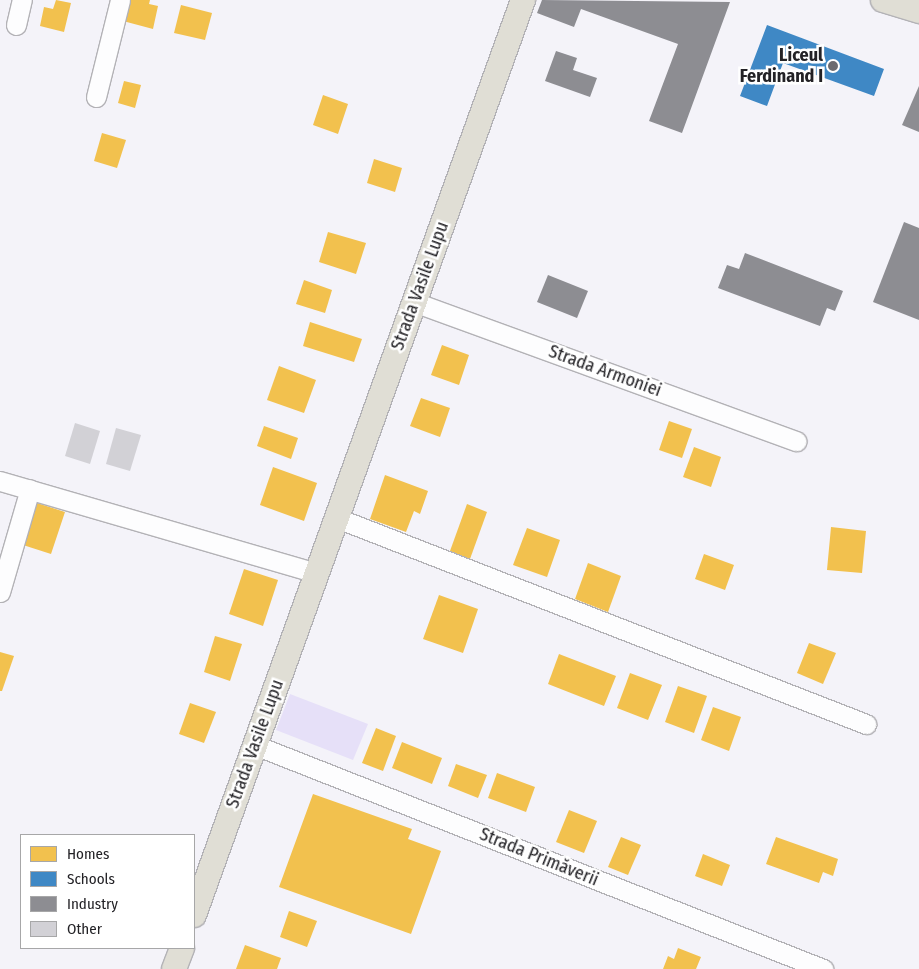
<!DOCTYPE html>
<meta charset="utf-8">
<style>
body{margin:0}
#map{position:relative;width:919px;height:969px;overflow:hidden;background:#f4f3f9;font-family:"Fira Sans Condensed",sans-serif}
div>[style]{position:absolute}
.green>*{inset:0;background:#e6e0f8}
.homes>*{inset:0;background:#f2c14e}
.schools>*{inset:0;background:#3f88c5}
.industry>*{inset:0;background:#8d8d92}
.building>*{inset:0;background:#d2d1d6}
.roads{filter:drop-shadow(1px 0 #b3b2b6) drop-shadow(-1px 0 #b3b2b6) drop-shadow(0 1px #b3b2b6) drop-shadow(0 -1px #b3b2b6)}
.minor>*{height:19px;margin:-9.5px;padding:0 9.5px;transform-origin:9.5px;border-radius:9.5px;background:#fdfdfe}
.major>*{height:24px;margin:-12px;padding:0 12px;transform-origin:12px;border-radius:12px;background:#e0ded5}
.dots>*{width:14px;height:14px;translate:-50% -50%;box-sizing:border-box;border:2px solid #fff;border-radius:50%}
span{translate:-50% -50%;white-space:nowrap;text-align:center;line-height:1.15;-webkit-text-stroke:5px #fff;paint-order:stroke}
.poi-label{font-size:18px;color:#232226;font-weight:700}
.right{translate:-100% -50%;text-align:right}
.street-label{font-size:18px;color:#232226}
.legend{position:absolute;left:20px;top:834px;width:175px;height:115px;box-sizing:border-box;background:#fff;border:1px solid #a7a7a8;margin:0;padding:6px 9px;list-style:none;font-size:15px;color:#232226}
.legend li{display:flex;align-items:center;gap:10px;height:25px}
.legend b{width:25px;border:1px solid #a7a7a8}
</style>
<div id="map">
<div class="green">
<div style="clip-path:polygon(290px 694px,368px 724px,353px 760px,276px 730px)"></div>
</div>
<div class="homes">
<div style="clip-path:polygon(56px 0,71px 3px,64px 32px,40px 26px,44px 7px,53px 9px)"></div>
<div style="clip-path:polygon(128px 0,150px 0,149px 4px,158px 6px,153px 29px,123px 21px)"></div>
<div style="clip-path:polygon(181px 5px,212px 13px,205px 40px,174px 33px)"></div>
<div style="clip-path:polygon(124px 81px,141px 85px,135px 108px,118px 103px)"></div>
<div style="clip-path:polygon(323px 95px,348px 104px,338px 134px,313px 125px)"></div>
<div style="clip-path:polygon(102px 133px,126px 140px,117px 168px,94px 161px)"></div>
<div style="clip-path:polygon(374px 159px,402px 168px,395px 192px,367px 183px)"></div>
<div style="clip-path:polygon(328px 232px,366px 243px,356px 274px,319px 262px)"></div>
<div style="clip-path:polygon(304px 280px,332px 290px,325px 313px,296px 304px)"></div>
<div style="clip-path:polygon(310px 322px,362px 339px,354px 362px,303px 346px)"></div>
<div style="clip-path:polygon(442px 345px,469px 355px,459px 385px,431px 375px)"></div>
<div style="clip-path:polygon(279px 366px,316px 380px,304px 413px,267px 400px)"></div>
<div style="clip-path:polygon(421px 398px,450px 408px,440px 437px,410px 426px)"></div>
<div style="clip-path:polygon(669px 421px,692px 429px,682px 458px,659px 450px)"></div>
<div style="clip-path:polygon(264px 426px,298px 438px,291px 459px,257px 446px)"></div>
<div style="clip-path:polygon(694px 447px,721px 457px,711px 487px,683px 477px)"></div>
<div style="clip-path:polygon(273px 467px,317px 483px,304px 521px,260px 505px)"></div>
<div style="clip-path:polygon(385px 475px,428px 491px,420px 514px,414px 511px,406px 532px,370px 519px)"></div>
<div style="clip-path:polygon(37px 503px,65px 512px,51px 554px,23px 545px)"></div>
<div style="clip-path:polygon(467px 504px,487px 512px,470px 559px,450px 551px)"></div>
<div style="clip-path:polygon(831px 527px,866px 531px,862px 573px,827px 570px)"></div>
<div style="clip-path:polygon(527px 528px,560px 540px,547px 577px,513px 565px)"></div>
<div style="clip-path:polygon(704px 554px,734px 565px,725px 590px,695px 579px)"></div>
<div style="clip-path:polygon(588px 563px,621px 576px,608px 612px,575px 599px)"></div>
<div style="clip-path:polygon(244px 569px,278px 580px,263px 626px,229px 614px)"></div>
<div style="clip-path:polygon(439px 595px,478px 609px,463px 653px,423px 639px)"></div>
<div style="clip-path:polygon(215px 636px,242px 644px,230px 681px,204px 672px)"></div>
<div style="clip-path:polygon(809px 643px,836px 653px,823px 684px,797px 673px)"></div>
<div style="clip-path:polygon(0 652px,14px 656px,2px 691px,0 691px)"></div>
<div style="clip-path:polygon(559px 654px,616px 676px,604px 706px,548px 684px)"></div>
<div style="clip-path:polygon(630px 673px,662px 685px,648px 720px,617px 708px)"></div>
<div style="clip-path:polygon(678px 686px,707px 696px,694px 733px,665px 722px)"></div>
<div style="clip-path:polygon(190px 703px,216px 712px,204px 743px,179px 734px)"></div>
<div style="clip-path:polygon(713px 707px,741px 717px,729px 751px,701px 740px)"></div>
<div style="clip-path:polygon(376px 728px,396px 736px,383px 771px,362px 763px)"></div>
<div style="clip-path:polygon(402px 742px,442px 758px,432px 784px,392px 768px)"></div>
<div style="clip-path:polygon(456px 764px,487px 775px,478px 798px,448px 786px)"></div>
<div style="clip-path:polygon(497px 773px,535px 787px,526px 812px,488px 798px)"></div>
<div style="clip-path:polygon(313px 794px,412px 829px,408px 839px,441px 851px,411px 934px,279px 887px)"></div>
<div style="clip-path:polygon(569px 810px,597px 821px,584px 853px,556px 842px)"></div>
<div style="clip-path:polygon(621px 837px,641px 845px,628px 875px,608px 867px)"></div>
<div style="clip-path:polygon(776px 837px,838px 859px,833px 876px,823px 872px,819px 883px,766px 864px)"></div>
<div style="clip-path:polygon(703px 854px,730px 865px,722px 886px,695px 876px)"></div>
<div style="clip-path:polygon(289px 911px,317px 921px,307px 947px,280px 937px)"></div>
<div style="clip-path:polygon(245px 945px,281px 958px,277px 969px,236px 969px)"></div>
<div style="clip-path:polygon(678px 948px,701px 957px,696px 969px,663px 969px,668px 956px,674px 959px)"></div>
</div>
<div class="schools">
<div style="clip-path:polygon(767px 25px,884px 69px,874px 96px,783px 63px,767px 106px,740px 96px)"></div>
</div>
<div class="industry">
<div style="clip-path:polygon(542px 0,730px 2px,682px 133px,649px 121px,678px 44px,581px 9px,574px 27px,537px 13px)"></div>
<div style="clip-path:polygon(556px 51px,577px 58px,573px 70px,597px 78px,590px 97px,545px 81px)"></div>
<div style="clip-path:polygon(919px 86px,919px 132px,902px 125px)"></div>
<div style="clip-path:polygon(904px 222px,919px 228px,919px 320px,873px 302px)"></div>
<div style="clip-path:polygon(745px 253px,843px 291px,835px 311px,827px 308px,820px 326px,718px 288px,727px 265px,739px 269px)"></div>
<div style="clip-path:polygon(548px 275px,588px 291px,577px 318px,537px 302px)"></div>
</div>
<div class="building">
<div style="clip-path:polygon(75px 423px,100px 431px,90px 464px,65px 456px)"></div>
<div style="clip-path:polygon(116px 428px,141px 435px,130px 471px,106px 464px)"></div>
</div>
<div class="roads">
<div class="minor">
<div style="left:16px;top:25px;width:26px;rotate:-77deg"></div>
<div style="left:96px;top:97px;width:100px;rotate:-76.1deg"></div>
<div style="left:414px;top:302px;width:407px;rotate:20deg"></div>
<div style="left:0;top:481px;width:330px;rotate:16.2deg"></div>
<div style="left:337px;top:518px;width:568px;rotate:21.28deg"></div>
<div style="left:0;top:592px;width:107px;rotate:-73.8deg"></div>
<div style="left:255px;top:745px;width:611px;rotate:21.52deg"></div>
</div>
<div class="major">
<div style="left:883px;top:0;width:38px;rotate:17deg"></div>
<div style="left:194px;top:915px;width:972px;rotate:-70.22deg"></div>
<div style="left:174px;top:969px;width:22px;rotate:-69deg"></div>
</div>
</div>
<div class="dots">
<div style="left:833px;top:66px;background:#6c6b70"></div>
</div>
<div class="poi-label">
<span class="right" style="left:823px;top:66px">Liceul<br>Ferdinand I</span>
</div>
<div class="street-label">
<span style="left:420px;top:286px;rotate:-70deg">Strada Vasile Lupu</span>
<span style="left:605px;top:371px;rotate:20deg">Strada Armoniei</span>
<span style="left:255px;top:744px;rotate:-70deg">Strada Vasile Lupu</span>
<span style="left:539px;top:857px;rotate:22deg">Strada Primăverii</span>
</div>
<ul class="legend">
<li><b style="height:14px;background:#f2c14e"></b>Homes</li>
<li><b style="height:14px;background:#3f88c5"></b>Schools</li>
<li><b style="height:14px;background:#8d8d92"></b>Industry</li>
<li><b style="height:14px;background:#d2d1d6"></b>Other</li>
</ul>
</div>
